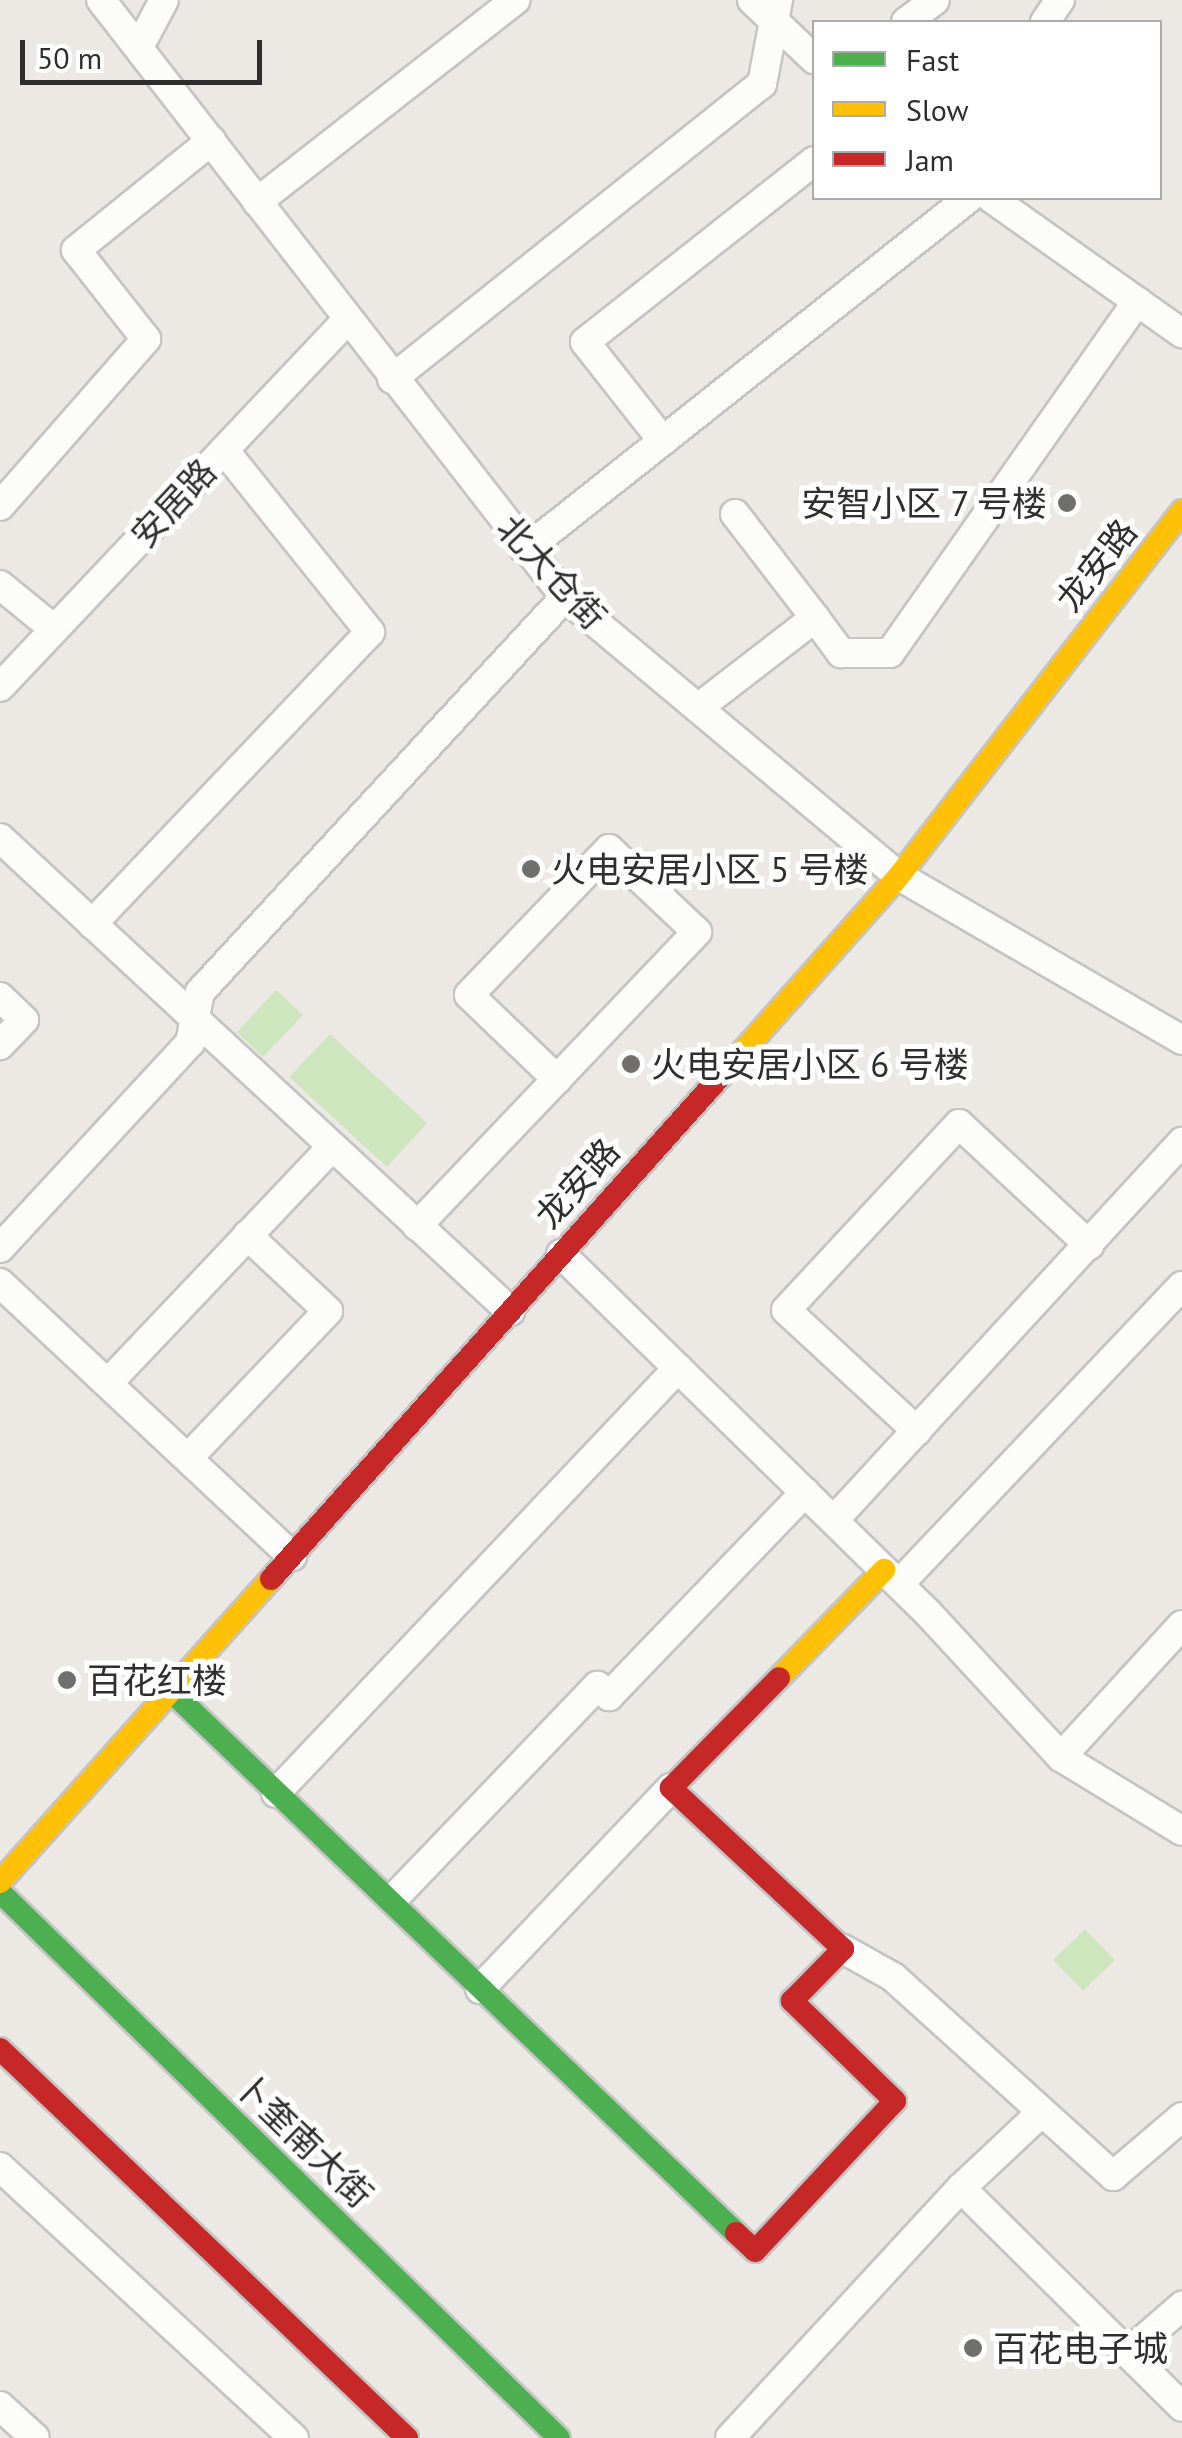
<!DOCTYPE html>
<meta charset="utf-8">
<style>
body{margin:0}
#map{position:relative;width:1182px;height:2438px;overflow:hidden;background:#ece8e4;font-family:"PT Sans","Noto Sans SC",sans-serif}
div>[style]{position:absolute}
.green>*{inset:0;background:#cee6be}
.roads{filter:drop-shadow(2px 0 #c5c4c5) drop-shadow(-2px 0 #c5c4c5) drop-shadow(0 2px #c5c4c5) drop-shadow(0 -2px #c5c4c5)}
.street>*{height:28px;margin:-14px;padding:0 14px;transform-origin:14px;border-radius:14px;background:#fcfcfb}
.fast>*{height:22px;margin:-11px;padding:0 11px;transform-origin:11px;border-radius:11px;background:#4caf50}
.slow>*{height:22px;margin:-11px;padding:0 11px;transform-origin:11px;border-radius:11px;background:#ffc107}
.jam>*{height:22px;margin:-11px;padding:0 11px;transform-origin:11px;border-radius:11px;background:#c62828}
.dots>*{width:28px;height:28px;translate:-50% -50%;box-sizing:border-box;border:5px solid #fff;border-radius:50%}
span{translate:-50% -50%;white-space:nowrap;text-align:center;line-height:1.15;-webkit-text-stroke:10px #fff;paint-order:stroke}
.street-label{font-size:35px;color:#2e2e2e}
.poi-label{font-size:35px;color:#2e2e2e}
.right{translate:-100% -50%;text-align:right}
.left{translate:0 -50%;text-align:left}
.legend{position:absolute;left:812px;top:20px;width:350px;height:180px;box-sizing:border-box;background:#fff;border:2px solid #ababab;margin:0;padding:12px 18px;list-style:none;font-size:30px;color:#2e2e2e}
.legend li{display:flex;align-items:center;gap:20px;height:50px}
.legend b{width:50px;border:2px solid #ababab}
.scale{position:absolute;left:20px;top:40px;width:242px;height:45px;box-sizing:border-box;border:5px solid #2e2e2e;border-top:0;padding-left:12px;font-size:30px;line-height:35px;white-space:nowrap;color:#2e2e2e;-webkit-text-stroke:8px #fff;paint-order:stroke}
</style>
<div id="map">
<div class="green">
<div style="clip-path:polygon(276px 990px,303px 1015px,263px 1057px,237px 1032px)"></div>
<div style="clip-path:polygon(330px 1034px,427px 1123px,387px 1167px,289px 1077px)"></div>
<div style="clip-path:polygon(1085px 1929px,1115px 1960px,1083px 1991px,1053px 1960px)"></div>
</div>
<div class="roads">
<div class="street">
<div style="left:101px;top:0;width:756px;rotate:52.14deg"></div>
<div style="left:565px;top:597px;width:435px;rotate:39.9deg"></div>
<div style="left:899px;top:876px;width:327px;rotate:30.1deg"></div>
<div style="left:752px;top:0;width:86px;rotate:43.6deg"></div>
<div style="left:906px;top:22px;width:36px;rotate:-37deg"></div>
<div style="left:1045px;top:22px;width:27px;rotate:-56deg"></div>
<div style="left:139px;top:47px;width:53px;rotate:-62deg"></div>
<div style="left:991px;top:198px;width:234px;rotate:35.3deg"></div>
<div style="left:257px;top:202px;width:328px;rotate:-38deg"></div>
<div style="left:392px;top:379px;width:473px;rotate:-38.6deg"></div>
<div style="left:762px;top:84px;width:86px;rotate:-79.2deg"></div>
<div style="left:663px;top:441px;width:126px;rotate:-128.2deg"></div>
<div style="left:585px;top:342px;width:292px;rotate:-38.3deg"></div>
<div style="left:0;top:506px;width:222px;rotate:-48.8deg"></div>
<div style="left:146px;top:339px;width:113px;rotate:-128.2deg"></div>
<div style="left:76px;top:250px;width:174px;rotate:-38.9deg"></div>
<div style="left:735px;top:514px;width:131px;rotate:52.4deg"></div>
<div style="left:525px;top:550px;width:567px;rotate:-38.41deg"></div>
<div style="left:0;top:585px;width:70px;rotate:39.2deg"></div>
<div style="left:0;top:687px;width:505px;rotate:-46.6deg"></div>
<div style="left:698px;top:708px;width:148px;rotate:-37.6deg"></div>
<div style="left:815px;top:618px;width:44px;rotate:53.4deg"></div>
<div style="left:841px;top:653px;width:49px"></div>
<div style="left:890px;top:653px;width:430px;rotate:-54.9deg"></div>
<div style="left:0;top:838px;width:696px;rotate:42.84deg"></div>
<div style="left:92px;top:924px;width:403px;rotate:-46.4deg"></div>
<div style="left:370px;top:632px;width:233px;rotate:-128.7deg"></div>
<div style="left:0;top:997px;width:33px;rotate:44deg"></div>
<div style="left:24px;top:1020px;width:35px;rotate:134deg"></div>
<div style="left:417px;top:1226px;width:406px;rotate:-46.4deg"></div>
<div style="left:697px;top:932px;width:121px;rotate:-136.7deg"></div>
<div style="left:609px;top:849px;width:202px;rotate:133.8deg"></div>
<div style="left:469px;top:995px;width:122px;rotate:43.7deg"></div>
<div style="left:0;top:1248px;width:280px;rotate:-47.2deg"></div>
<div style="left:190px;top:1043px;width:52px;rotate:-78.9deg"></div>
<div style="left:200px;top:992px;width:538px;rotate:-47.26deg"></div>
<div style="left:561px;top:1254px;width:513px;rotate:44.37deg"></div>
<div style="left:928px;top:1613px;width:196px;rotate:47.3deg"></div>
<div style="left:1061px;top:1757px;width:142px;rotate:31.4deg"></div>
<div style="left:0;top:1283px;width:400px;rotate:43.1deg"></div>
<div style="left:108px;top:1383px;width:325px;rotate:-46.5deg"></div>
<div style="left:917px;top:1431px;width:178px;rotate:-137.3deg"></div>
<div style="left:786px;top:1310px;width:254px;rotate:-47.1deg"></div>
<div style="left:959px;top:1124px;width:178px;rotate:42.9deg"></div>
<div style="left:188px;top:1458px;width:203px;rotate:-46.4deg"></div>
<div style="left:328px;top:1311px;width:111px;rotate:-136.8deg"></div>
<div style="left:834px;top:1520px;width:514px;rotate:-47.37deg"></div>
<div style="left:899px;top:1584px;width:411px;rotate:-46.5deg"></div>
<div style="left:1061px;top:1757px;width:179px;rotate:-47.5deg"></div>
<div style="left:276px;top:1793px;width:585px;rotate:-46.59deg"></div>
<div style="left:394px;top:1898px;width:294px;rotate:-46.2deg"></div>
<div style="left:597px;top:1686px;width:16px;rotate:40deg"></div>
<div style="left:609px;top:1696px;width:283px;rotate:-46.1deg"></div>
<div style="left:843px;top:1949px;width:57px;rotate:29.2deg"></div>
<div style="left:893px;top:1977px;width:297px;rotate:42.1deg"></div>
<div style="left:1113px;top:2176px;width:91px;rotate:-40.5deg"></div>
<div style="left:480px;top:1989px;width:277px;rotate:-46.5deg"></div>
<div style="left:0;top:2167px;width:400px;rotate:42.7deg"></div>
<div style="left:961px;top:2188px;width:111px;rotate:-43.2deg"></div>
<div style="left:1128px;top:2353px;width:72px;rotate:-41deg"></div>
<div style="left:0;top:2406px;width:47px;rotate:42.4deg"></div>
<div style="left:730px;top:2438px;width:340px;rotate:-47.3deg"></div>
<div style="left:961px;top:2188px;width:311px;rotate:44.7deg"></div>
</div>
<div class="fast">
<div style="left:171px;top:1691px;width:783px;rotate:43.81deg"></div>
<div style="left:0;top:1892px;width:781px;rotate:44.33deg"></div>
</div>
<div class="slow">
<div style="left:735px;top:1060px;width:246px;rotate:-48.3deg"></div>
<div style="left:899px;top:876px;width:462px;rotate:-52.2deg"></div>
<div style="left:779px;top:1678px;width:151px;rotate:-45.8deg"></div>
<div style="left:0;top:1882px;width:407px;rotate:-48.2deg"></div>
</div>
<div class="jam">
<div style="left:271px;top:1579px;width:696px;rotate:-48.2deg"></div>
<div style="left:0;top:2049px;width:563px;rotate:43.7deg"></div>
<div style="left:736px;top:2233px;width:26px;rotate:43deg"></div>
<div style="left:755px;top:2251px;width:205px;rotate:-47deg"></div>
<div style="left:895px;top:2101px;width:144px;rotate:-135.8deg"></div>
<div style="left:792px;top:2001px;width:73px;rotate:-45.6deg"></div>
<div style="left:843px;top:1949px;width:236px;rotate:-136.9deg"></div>
<div style="left:671px;top:1788px;width:154px;rotate:-45.5deg"></div>
</div>
</div>
<div class="dots">
<div style="left:1067px;top:503px;background:#706f6e"></div>
<div style="left:531px;top:869px;background:#706f6e"></div>
<div style="left:631px;top:1064px;background:#706f6e"></div>
<div style="left:67px;top:1680px;background:#706f6e"></div>
<div style="left:973px;top:2348px;background:#706f6e"></div>
</div>
<div class="street-label">
<span style="left:173px;top:503px;rotate:-47deg">安居路</span>
<span style="left:1096px;top:565px;rotate:-52deg">龙安路</span>
<span style="left:552px;top:572px;rotate:47deg">北大仓街</span>
<span style="left:577px;top:1183px;rotate:-48deg">龙安路</span>
<span style="left:304px;top:2140px;rotate:44deg">卜奎南大街</span>
</div>
<div class="poi-label">
<span class="right" style="left:1047px;top:503px">安智小区 7 号楼</span>
<span class="left" style="left:551px;top:869px">火电安居小区 5 号楼</span>
<span class="left" style="left:651px;top:1064px">火电安居小区 6 号楼</span>
<span class="left" style="left:87px;top:1680px">百花红楼</span>
<span class="left" style="left:993px;top:2348px">百花电子城</span>
</div>
<ul class="legend">
<li><b style="height:12px;background:#4caf50"></b>Fast</li>
<li><b style="height:12px;background:#ffc107"></b>Slow</li>
<li><b style="height:12px;background:#c62828"></b>Jam</li>
</ul>
<div class="scale">50 m</div>
</div>
